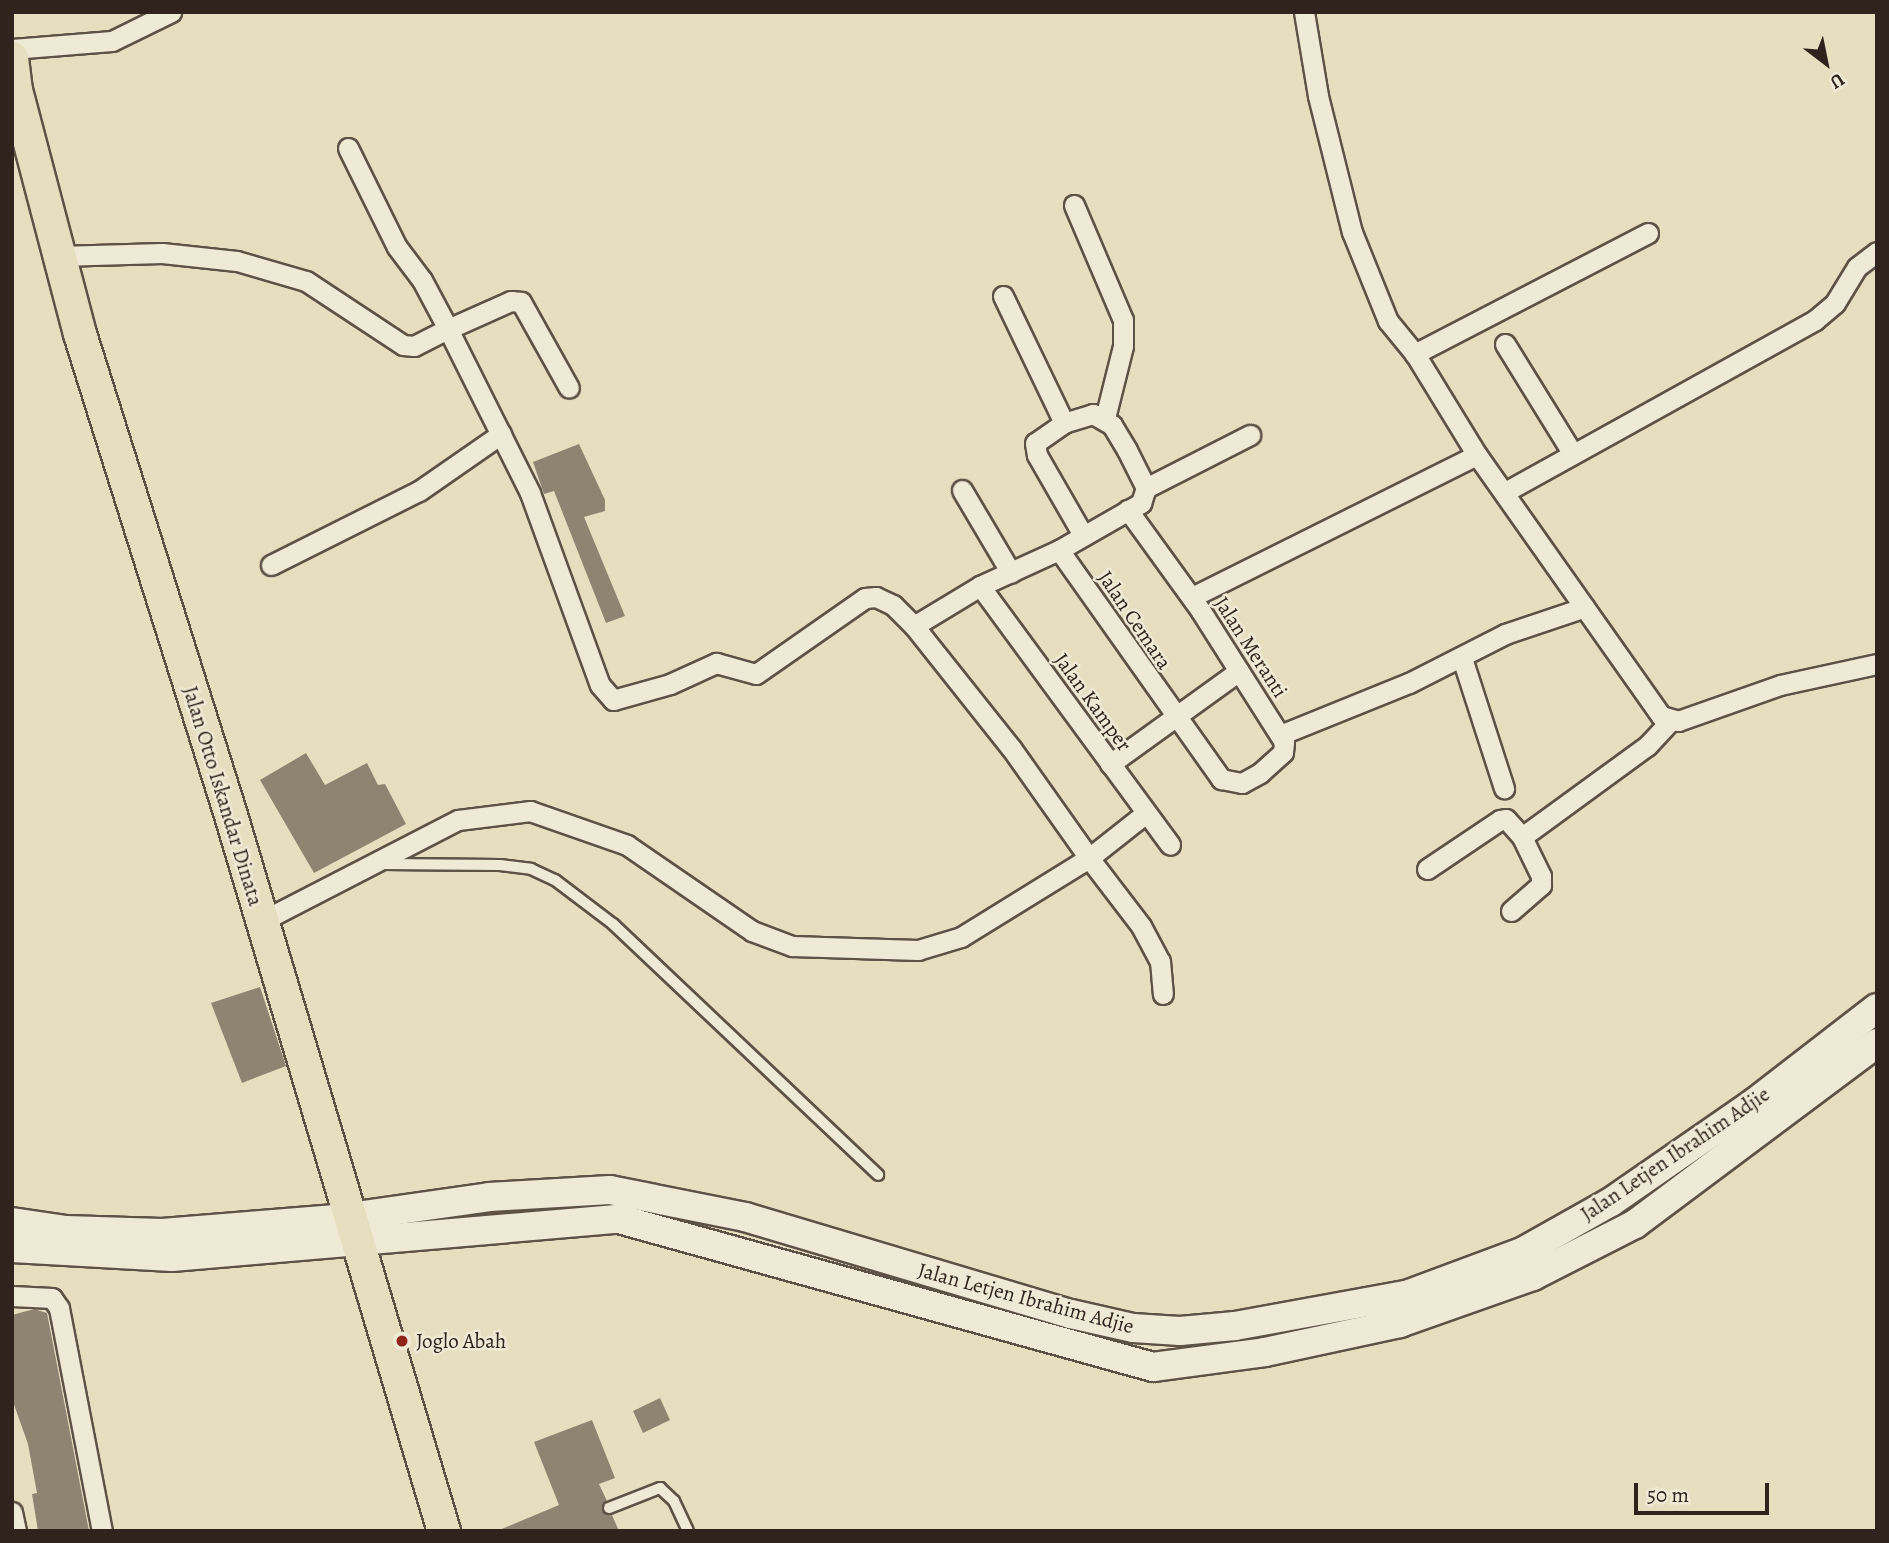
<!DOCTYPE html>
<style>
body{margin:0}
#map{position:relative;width:1889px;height:1543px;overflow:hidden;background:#e7dec0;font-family:Alegreya,serif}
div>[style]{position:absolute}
.building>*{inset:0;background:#8f8472}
.roads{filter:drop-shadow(2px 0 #5e5146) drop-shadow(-2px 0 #5e5146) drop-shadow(0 2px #5e5146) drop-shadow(0 -2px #5e5146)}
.lane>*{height:10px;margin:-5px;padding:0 5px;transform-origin:5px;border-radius:5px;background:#efead6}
.street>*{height:19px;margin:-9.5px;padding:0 9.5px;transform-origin:9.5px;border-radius:9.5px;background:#efead6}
.secondary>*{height:28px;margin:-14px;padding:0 14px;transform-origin:14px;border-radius:14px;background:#efead6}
.primary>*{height:32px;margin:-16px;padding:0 16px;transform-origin:16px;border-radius:16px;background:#e7dec0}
.dots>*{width:19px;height:19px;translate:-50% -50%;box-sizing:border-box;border:4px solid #efead6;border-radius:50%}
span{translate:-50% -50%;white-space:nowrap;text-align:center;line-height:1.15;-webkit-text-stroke:5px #efead6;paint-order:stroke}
.street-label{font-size:21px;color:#30221d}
.poi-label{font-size:21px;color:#30221d}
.left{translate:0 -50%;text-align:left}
.frame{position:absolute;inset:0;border:14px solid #30221d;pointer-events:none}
.north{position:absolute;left:1791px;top:28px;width:70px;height:70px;-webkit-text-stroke:5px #efead6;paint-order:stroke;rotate:148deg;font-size:19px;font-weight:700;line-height:28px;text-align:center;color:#30221d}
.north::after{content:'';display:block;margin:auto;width:24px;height:32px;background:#30221d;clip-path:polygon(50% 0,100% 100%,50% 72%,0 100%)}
.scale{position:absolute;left:1634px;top:1483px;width:135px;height:32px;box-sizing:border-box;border:4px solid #30221d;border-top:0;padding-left:9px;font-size:21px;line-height:24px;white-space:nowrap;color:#30221d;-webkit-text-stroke:5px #efead6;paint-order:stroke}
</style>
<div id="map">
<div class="building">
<div style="clip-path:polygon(579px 444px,605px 500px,605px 511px,584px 517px,625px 616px,606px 623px,554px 491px,544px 494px,533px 462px)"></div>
<div style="clip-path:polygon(306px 753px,325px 785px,367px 763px,378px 785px,385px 784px,406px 824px,314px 873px,260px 780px)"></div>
<div style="clip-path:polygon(260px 987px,286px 1066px,242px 1083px,211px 1003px)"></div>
<div style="clip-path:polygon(34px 1309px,47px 1313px,89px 1531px,38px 1531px,32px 1494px,37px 1493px,28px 1444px,12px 1399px,12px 1315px)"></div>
<div style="clip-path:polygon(660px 1398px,670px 1420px,643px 1433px,633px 1411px)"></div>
<div style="clip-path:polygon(592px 1420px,615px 1478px,599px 1484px,607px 1501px,602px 1510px,612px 1515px,619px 1531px,497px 1531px,559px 1505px,534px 1442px)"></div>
</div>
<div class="roads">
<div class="lane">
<div style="left:384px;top:864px;width:116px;rotate:0.5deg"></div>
<div style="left:500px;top:865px;width:31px;rotate:7deg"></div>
<div style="left:531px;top:869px;width:26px;rotate:25deg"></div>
<div style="left:555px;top:880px;width:73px;rotate:37.2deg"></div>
<div style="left:613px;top:924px;width:365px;rotate:43.4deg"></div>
<div style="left:609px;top:1508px;width:55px;rotate:-21.4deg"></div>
<div style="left:660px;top:1488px;width:19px;rotate:43deg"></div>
<div style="left:674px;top:1501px;width:33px;rotate:65deg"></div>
</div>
<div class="street">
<div style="left:1304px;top:12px;width:85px;rotate:80.5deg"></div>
<div style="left:1318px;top:96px;width:140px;rotate:76deg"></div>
<div style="left:1352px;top:232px;width:96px;rotate:68deg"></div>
<div style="left:1388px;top:321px;width:43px;rotate:50.7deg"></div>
<div style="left:12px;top:49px;width:100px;rotate:-4.6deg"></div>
<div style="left:112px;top:41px;width:66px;rotate:-26.2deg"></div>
<div style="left:348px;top:148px;width:110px;rotate:63.7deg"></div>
<div style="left:397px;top:247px;width:41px;rotate:52.9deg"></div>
<div style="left:422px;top:280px;width:55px;rotate:62deg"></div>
<div style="left:448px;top:329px;width:69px;rotate:-24deg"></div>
<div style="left:511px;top:301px;width:10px;rotate:6deg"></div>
<div style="left:521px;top:302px;width:98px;rotate:60.8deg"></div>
<div style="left:1074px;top:205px;width:125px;rotate:66.9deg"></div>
<div style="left:1123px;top:320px;width:26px;rotate:90deg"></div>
<div style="left:1123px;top:346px;width:74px;rotate:104deg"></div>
<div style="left:1648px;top:233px;width:263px;rotate:152.6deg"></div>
<div style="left:1415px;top:354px;width:119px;rotate:58.5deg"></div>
<div style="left:1477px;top:455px;width:319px;rotate:54.8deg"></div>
<div style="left:1661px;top:716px;width:18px;rotate:16deg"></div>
<div style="left:1678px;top:721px;width:108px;rotate:-19.4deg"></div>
<div style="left:1780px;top:685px;width:99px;rotate:-12.2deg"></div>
<div style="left:59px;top:256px;width:103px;rotate:-1.7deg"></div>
<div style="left:162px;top:253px;width:75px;rotate:6.1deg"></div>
<div style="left:237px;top:261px;width:72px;rotate:16.2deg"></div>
<div style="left:306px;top:281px;width:116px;rotate:33.4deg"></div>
<div style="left:403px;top:345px;width:11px;rotate:5deg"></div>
<div style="left:414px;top:346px;width:38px;rotate:-27deg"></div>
<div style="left:448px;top:329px;width:183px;rotate:63.4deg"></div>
<div style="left:530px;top:493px;width:204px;rotate:70deg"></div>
<div style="left:600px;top:685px;width:20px;rotate:49deg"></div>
<div style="left:613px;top:700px;width:59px;rotate:-15.7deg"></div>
<div style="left:670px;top:684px;width:51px;rotate:-24.5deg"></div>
<div style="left:716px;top:663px;width:41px;rotate:15.4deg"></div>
<div style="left:756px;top:674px;width:133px;rotate:-34.9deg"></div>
<div style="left:865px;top:598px;width:11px;rotate:-5deg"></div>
<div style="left:876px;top:597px;width:19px;rotate:25deg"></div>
<div style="left:893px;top:605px;width:30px;rotate:45deg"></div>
<div style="left:1003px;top:296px;width:141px;rotate:64.3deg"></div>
<div style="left:1505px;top:344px;width:129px;rotate:58.3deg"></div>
<div style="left:1146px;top:488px;width:117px;rotate:-27deg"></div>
<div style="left:962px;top:490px;width:96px;rotate:59.4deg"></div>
<div style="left:1505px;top:492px;width:355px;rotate:-29deg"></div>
<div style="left:1815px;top:320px;width:26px;rotate:-40deg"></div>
<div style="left:1835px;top:303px;width:42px;rotate:-58.6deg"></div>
<div style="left:1857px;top:267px;width:25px;rotate:-37deg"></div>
<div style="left:1059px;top:550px;width:281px;rotate:54.7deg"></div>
<div style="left:1221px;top:779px;width:21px;rotate:11deg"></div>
<div style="left:1242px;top:783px;width:21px;rotate:-29deg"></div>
<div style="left:1260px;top:773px;width:31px;rotate:-42deg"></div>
<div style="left:1283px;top:752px;width:10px;rotate:-84deg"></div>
<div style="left:1284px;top:742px;width:155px;rotate:-122.4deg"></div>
<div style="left:1201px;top:611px;width:125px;rotate:-125.9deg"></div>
<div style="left:271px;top:565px;width:165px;rotate:-26.6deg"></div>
<div style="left:419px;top:491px;width:100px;rotate:-34.8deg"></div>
<div style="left:980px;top:586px;width:321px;rotate:53.7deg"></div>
<div style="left:1192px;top:597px;width:318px;rotate:-26.5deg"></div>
<div style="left:1462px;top:658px;width:137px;rotate:72.1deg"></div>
<div style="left:1280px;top:735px;width:139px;rotate:-22deg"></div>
<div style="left:1409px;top:683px;width:108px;rotate:-27deg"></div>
<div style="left:1505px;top:634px;width:84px;rotate:-18.6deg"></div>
<div style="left:1110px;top:764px;width:159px;rotate:-35.8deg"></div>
<div style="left:1146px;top:813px;width:73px;rotate:141.7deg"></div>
<div style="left:1089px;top:858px;width:86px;rotate:52.6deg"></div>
<div style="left:1141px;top:926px;width:40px;rotate:62deg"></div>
<div style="left:1160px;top:961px;width:33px;rotate:85deg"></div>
<div style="left:1427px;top:869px;width:88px;rotate:-33.9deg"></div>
<div style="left:1500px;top:820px;width:6px;rotate:-9deg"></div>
<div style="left:1506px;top:819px;width:24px;rotate:48deg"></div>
<div style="left:1522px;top:837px;width:155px;rotate:-36.1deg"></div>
<div style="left:1647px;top:746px;width:34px;rotate:-47deg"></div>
<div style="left:1511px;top:911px;width:40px;rotate:-41deg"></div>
<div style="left:1541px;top:885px;width:9px;rotate:-90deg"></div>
<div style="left:1541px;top:876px;width:43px;rotate:-116deg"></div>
<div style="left:262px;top:921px;width:220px;rotate:-27.3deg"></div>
<div style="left:458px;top:820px;width:73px;rotate:-7.1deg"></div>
<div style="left:530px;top:811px;width:103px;rotate:19.3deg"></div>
<div style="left:627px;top:845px;width:152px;rotate:34.5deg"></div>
<div style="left:752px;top:931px;width:43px;rotate:20.6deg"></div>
<div style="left:792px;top:946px;width:126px;rotate:1.8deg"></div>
<div style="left:918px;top:950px;width:45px;rotate:-16.8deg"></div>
<div style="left:961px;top:937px;width:150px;rotate:-31.7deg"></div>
<div style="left:1089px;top:858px;width:135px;rotate:-125.3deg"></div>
<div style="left:1011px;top:748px;width:156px;rotate:-128.5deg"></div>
<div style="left:914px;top:626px;width:77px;rotate:-31.2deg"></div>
<div style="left:980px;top:586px;width:87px;rotate:-24.5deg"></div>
<div style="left:1059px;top:550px;width:95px;rotate:-29.8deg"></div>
<div style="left:1141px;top:503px;width:16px;rotate:-72deg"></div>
<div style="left:1146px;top:488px;width:42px;rotate:-116.6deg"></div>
<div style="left:1127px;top:450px;width:29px;rotate:-121deg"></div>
<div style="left:1112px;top:425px;width:22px;rotate:-150deg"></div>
<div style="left:1093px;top:414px;width:30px;rotate:163deg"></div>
<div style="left:1064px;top:423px;width:35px;rotate:145deg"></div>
<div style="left:1035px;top:443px;width:12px;rotate:81deg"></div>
<div style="left:1037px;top:455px;width:92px;rotate:60.1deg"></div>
<div style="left:12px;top:1296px;width:40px;rotate:2.9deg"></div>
<div style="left:52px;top:1298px;width:12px;rotate:55deg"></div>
<div style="left:59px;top:1308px;width:227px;rotate:79.1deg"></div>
<div style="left:12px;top:1512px;width:19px;rotate:78deg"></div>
</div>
<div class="secondary">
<div style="left:12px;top:1222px;width:55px;rotate:8.4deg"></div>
<div style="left:66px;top:1230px;width:96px;rotate:1.8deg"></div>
<div style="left:162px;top:1233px;width:174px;rotate:-4.6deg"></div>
<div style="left:335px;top:1219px;width:156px;rotate:-8.1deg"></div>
<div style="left:489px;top:1197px;width:121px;rotate:-3.3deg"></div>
<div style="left:610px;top:1190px;width:138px;rotate:11.3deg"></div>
<div style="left:745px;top:1217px;width:340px;rotate:16.6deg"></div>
<div style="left:1071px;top:1314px;width:64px;rotate:12.7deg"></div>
<div style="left:1133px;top:1328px;width:47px;rotate:3.7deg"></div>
<div style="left:1180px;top:1331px;width:55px;rotate:-5.2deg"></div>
<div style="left:1235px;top:1326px;width:174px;rotate:-10.3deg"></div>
<div style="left:1406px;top:1295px;width:126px;rotate:-20.4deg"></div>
<div style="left:1524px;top:1251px;width:100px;rotate:-29.4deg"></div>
<div style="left:1611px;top:1202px;width:174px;rotate:-34.7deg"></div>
<div style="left:1754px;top:1103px;width:155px;rotate:-37.7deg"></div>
<div style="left:12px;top:1248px;width:160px;rotate:3.2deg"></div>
<div style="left:172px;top:1257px;width:449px;rotate:-4.9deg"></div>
<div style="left:619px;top:1219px;width:554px;rotate:15.49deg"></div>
<div style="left:1153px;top:1367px;width:113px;rotate:-7.6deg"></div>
<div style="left:1265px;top:1352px;width:138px;rotate:-12.1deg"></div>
<div style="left:1400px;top:1323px;width:141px;rotate:-19.5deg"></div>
<div style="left:1533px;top:1276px;width:114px;rotate:-27deg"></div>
<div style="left:1635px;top:1224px;width:302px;rotate:-36.8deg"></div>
</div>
<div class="primary">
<div style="left:12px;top:58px;width:32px;rotate:83deg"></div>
<div style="left:16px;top:90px;width:252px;rotate:75.3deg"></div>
<div style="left:80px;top:334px;width:501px;rotate:72.58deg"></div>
<div style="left:230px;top:812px;width:750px;rotate:73.43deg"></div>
</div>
</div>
<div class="dots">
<div style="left:402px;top:1341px;background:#8f2418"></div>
</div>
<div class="street-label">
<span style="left:1135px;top:620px;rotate:56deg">Jalan Cemara</span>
<span style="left:1251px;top:647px;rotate:57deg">Jalan Meranti</span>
<span style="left:1093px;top:702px;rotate:54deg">Jalan Kamper</span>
<span style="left:223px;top:796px;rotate:73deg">Jalan Otto Iskandar Dinata</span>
<span style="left:1675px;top:1154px;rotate:-34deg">Jalan Letjen Ibrahim Adjie</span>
<span style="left:1026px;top:1298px;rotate:15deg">Jalan Letjen Ibrahim Adjie</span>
</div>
<div class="poi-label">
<span class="left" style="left:416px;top:1341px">Joglo Abah</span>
</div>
<div class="frame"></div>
<div class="north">U</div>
<div class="scale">50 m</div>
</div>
